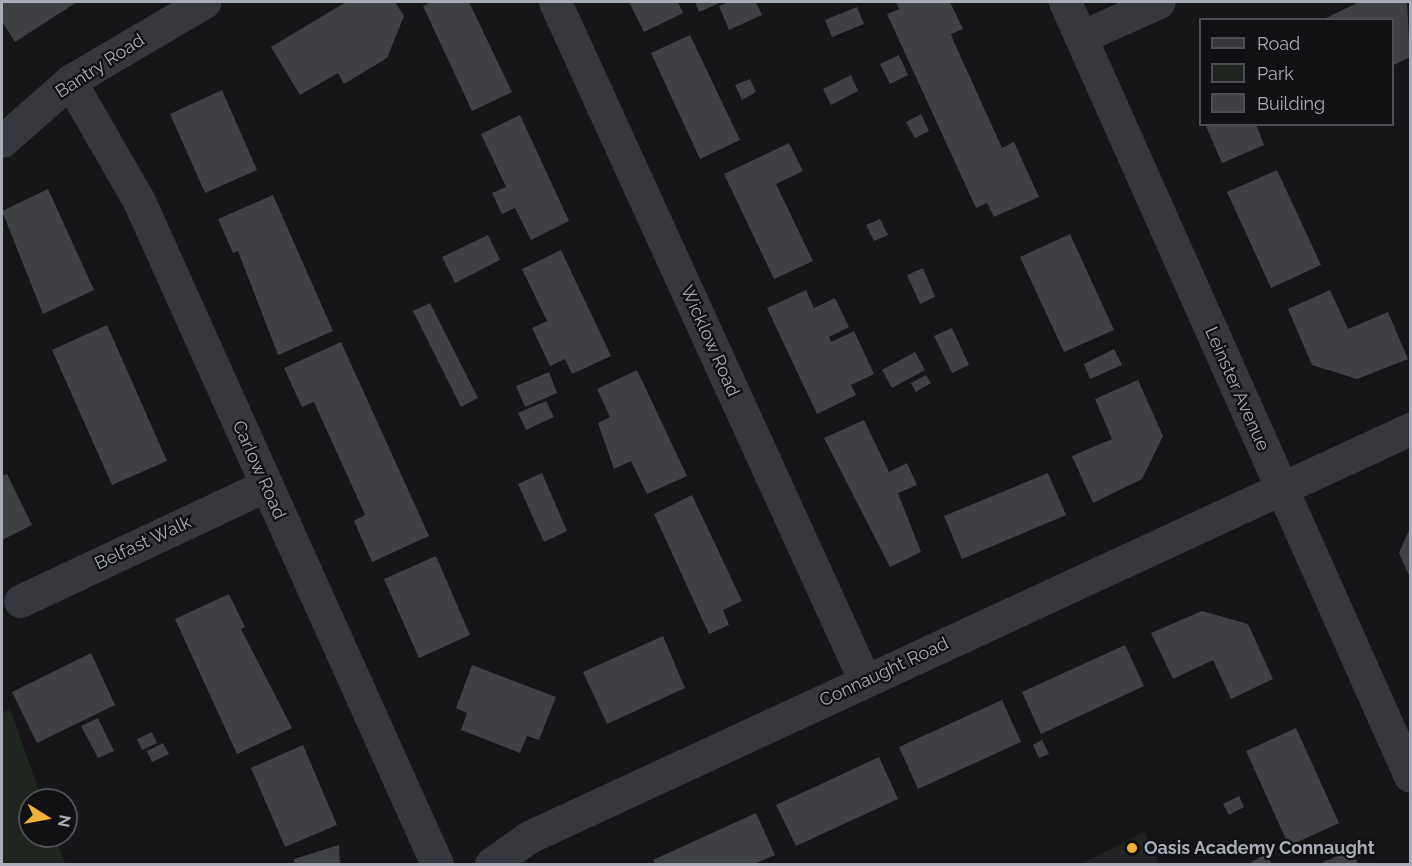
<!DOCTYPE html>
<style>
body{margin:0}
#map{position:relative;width:1412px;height:866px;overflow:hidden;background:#161618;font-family:Raleway,sans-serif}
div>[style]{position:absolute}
.built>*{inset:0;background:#222225}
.green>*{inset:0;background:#1e261f}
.building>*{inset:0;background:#404145}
.minor>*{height:33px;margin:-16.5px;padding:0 16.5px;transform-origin:16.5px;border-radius:16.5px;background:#37383d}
.dots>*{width:16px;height:16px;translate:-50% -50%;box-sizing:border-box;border:3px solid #111113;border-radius:50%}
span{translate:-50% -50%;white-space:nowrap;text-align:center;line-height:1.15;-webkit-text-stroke:4.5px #111113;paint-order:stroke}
.street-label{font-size:18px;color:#a8adb8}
.poi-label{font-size:18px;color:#a8adb8;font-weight:700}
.left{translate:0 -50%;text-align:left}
.frame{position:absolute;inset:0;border:3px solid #a8adb8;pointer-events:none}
.legend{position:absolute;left:1199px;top:18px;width:195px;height:108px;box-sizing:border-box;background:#111113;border:2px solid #4d4f55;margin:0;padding:8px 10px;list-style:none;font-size:18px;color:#a8adb8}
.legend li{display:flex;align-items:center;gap:12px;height:30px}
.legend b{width:30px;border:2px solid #4d4f55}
.north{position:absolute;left:18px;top:788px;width:60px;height:60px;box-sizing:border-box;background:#111113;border:2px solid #4d4f55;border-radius:50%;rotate:101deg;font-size:16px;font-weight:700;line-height:24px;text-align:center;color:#a8adb8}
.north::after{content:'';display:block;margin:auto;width:21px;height:27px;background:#f2b134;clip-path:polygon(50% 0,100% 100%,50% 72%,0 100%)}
</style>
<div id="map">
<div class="built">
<div style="clip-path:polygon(1144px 832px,1159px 864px,1081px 864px)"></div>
</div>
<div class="green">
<div style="clip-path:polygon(10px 708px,42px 800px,30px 800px,30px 836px,55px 836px,65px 864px,2px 864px,2px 714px)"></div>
</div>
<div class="building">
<div style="clip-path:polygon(2px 2px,77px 2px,15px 42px,2px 22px)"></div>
<div style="clip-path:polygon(346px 2px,395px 2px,404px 16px,387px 58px,344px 84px,338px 73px,300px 95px,271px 47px)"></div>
<div style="clip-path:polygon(431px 2px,469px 2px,512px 92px,472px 111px,423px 6px)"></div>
<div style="clip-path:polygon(629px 2px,678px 2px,683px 13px,644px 32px)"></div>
<div style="clip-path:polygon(695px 2px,722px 2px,699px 12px)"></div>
<div style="clip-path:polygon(729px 2px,756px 2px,762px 15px,729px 30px,719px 6px)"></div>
<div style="clip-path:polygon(896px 2px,950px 2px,963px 29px,951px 34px,954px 42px,1002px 148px,1014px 142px,1039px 197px,994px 217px,987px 203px,976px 208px,887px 14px,899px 9px)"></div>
<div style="clip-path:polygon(1407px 2px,1410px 57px,1392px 66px,1392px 20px,1322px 20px,1359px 2px)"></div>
<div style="clip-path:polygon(857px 7px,864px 24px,832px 37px,825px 20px)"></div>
<div style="clip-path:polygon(690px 35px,740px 140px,700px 159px,651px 53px)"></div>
<div style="clip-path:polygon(899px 55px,908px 75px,890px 84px,880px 64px)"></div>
<div style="clip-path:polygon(851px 75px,858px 91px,831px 105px,823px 89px)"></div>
<div style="clip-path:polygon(750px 79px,756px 92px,742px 100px,735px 85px)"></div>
<div style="clip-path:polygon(222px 90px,257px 170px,205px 193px,170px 114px)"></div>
<div style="clip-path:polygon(921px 114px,929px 131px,915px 138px,906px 122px)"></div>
<div style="clip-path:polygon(520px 115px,569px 221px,531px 240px,515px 208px,502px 214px,492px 193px,506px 187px,481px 134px)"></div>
<div style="clip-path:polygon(1205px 124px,1256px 124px,1264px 145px,1222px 163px)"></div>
<div style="clip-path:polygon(789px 143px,803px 171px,776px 184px,813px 261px,774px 279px,724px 174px)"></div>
<div style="clip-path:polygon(1277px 170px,1321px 265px,1271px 288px,1227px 192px)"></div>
<div style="clip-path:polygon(48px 189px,94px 290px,43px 314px,2px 211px)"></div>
<div style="clip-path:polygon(273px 195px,333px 331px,278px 355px,238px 251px,233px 253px,218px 219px)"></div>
<div style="clip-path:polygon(880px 219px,888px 235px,874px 241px,866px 225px)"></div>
<div style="clip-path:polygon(1070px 234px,1114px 330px,1064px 352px,1020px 257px)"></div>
<div style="clip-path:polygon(488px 235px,500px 260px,455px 283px,442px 257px)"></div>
<div style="clip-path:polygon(561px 250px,611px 356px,572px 374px,565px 359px,550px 366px,532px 328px,547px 321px,522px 269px)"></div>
<div style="clip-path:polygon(923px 268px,935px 297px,920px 304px,907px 275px)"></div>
<div style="clip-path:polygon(806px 290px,814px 308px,835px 298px,849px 327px,829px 337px,831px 342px,854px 331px,874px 374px,851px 385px,856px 395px,817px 414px,767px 308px)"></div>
<div style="clip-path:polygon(1330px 290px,1348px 329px,1388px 312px,1408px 359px,1357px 379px,1312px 365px,1288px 309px)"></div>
<div style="clip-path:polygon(430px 303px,478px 398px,461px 407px,413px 311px)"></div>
<div style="clip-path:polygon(107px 325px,167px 461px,112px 485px,52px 350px)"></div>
<div style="clip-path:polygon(952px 328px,969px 365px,952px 373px,934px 336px)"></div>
<div style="clip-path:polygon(341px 342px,429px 536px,372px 562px,354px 521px,365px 515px,362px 508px,314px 402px,302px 407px,284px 368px)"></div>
<div style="clip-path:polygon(1114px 349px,1122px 365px,1090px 379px,1084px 364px)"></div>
<div style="clip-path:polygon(915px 352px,925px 370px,892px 388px,882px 370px)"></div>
<div style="clip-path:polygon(637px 370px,687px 476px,647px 494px,631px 461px,614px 469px,598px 423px,610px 417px,597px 389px)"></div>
<div style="clip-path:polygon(549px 372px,557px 393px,525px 407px,516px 386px)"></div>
<div style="clip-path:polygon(926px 375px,931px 383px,916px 392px,911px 383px)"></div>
<div style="clip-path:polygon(1138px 380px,1163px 436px,1142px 479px,1093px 503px,1072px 456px,1112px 439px,1095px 399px)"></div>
<div style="clip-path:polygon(546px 401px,554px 417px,526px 430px,518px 413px)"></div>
<div style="clip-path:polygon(864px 420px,889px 472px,907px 463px,917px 485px,898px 493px,921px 552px,890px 567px,824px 438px)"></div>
<div style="clip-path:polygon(542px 473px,567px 531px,544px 542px,518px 484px)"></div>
<div style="clip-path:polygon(1048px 473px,1066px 515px,962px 559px,944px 516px)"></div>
<div style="clip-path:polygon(7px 474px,32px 525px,2px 540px,2px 476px)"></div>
<div style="clip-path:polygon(692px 495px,742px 601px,723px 610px,729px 625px,709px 634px,654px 514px)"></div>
<div style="clip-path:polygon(1410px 528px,1410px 578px,1399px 553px)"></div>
<div style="clip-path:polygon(436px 556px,470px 635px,419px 658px,384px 579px)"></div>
<div style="clip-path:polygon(229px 594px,245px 627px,241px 629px,292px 728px,237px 754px,175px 619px)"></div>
<div style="clip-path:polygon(1202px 611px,1248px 624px,1273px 679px,1231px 699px,1213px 660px,1173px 679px,1151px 633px)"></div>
<div style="clip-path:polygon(663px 636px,685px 688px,607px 724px,583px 672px)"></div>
<div style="clip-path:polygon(1125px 645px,1144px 686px,1041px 734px,1022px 692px)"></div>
<div style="clip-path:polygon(91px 653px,115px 705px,37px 743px,12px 692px)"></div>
<div style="clip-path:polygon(472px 665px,556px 697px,539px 740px,527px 736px,520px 753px,461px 730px,467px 713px,456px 708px)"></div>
<div style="clip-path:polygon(1002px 700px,1021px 742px,918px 789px,899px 747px)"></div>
<div style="clip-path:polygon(98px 718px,114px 751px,98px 758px,81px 726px)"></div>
<div style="clip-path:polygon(1296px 728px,1339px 823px,1289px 846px,1246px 751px)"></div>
<div style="clip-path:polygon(152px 732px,157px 743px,142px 750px,137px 739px)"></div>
<div style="clip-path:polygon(1042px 740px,1049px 754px,1039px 758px,1033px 745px)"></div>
<div style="clip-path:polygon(163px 743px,169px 754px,152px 762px,147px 751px)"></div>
<div style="clip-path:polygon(303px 745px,337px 825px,285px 847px,251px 768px)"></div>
<div style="clip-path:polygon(879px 757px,898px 799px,796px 846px,776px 805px)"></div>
<div style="clip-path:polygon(1239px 796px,1244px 807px,1229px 815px,1223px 804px)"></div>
<div style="clip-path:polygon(756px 813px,775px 855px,754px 864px,655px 864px,653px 860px)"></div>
<div style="clip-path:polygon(339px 845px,340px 864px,294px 864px,294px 859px)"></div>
<div style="clip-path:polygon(1352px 850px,1358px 864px,1319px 864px)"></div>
<div style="clip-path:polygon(1266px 854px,1272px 864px,1248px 864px)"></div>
</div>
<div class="minor">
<div style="left:555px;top:2px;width:746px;rotate:65.46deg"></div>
<div style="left:1065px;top:2px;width:847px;rotate:65.98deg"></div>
<div style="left:1081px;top:37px;width:85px;rotate:-24.2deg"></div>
<div style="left:70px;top:81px;width:138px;rotate:60.1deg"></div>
<div style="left:139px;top:201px;width:727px;rotate:65.8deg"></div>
<div style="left:2px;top:141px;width:91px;rotate:-41.4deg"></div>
<div style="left:70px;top:81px;width:156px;rotate:-30.5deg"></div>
<div style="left:20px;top:601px;width:272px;rotate:-25.2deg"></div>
<div style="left:491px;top:864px;width:47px;rotate:-35.4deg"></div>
<div style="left:529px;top:837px;width:971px;rotate:-24.85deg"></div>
</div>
<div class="dots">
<div style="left:1132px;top:848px;background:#f2b134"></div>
</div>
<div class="street-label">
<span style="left:100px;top:66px;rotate:-33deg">Bantry Road</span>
<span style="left:710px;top:341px;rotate:66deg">Wicklow Road</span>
<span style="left:1237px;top:389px;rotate:66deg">Leinster Avenue</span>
<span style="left:259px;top:470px;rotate:66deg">Carlow Road</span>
<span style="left:143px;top:543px;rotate:-25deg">Belfast Walk</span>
<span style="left:884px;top:672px;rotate:-25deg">Connaught Road</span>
</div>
<div class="poi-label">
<span class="left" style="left:1144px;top:848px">Oasis Academy Connaught</span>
</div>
<div class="frame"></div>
<ul class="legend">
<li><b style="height:8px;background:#37383d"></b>Road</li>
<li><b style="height:16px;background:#1e261f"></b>Park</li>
<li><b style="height:16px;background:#404145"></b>Building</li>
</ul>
<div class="north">N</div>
</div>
